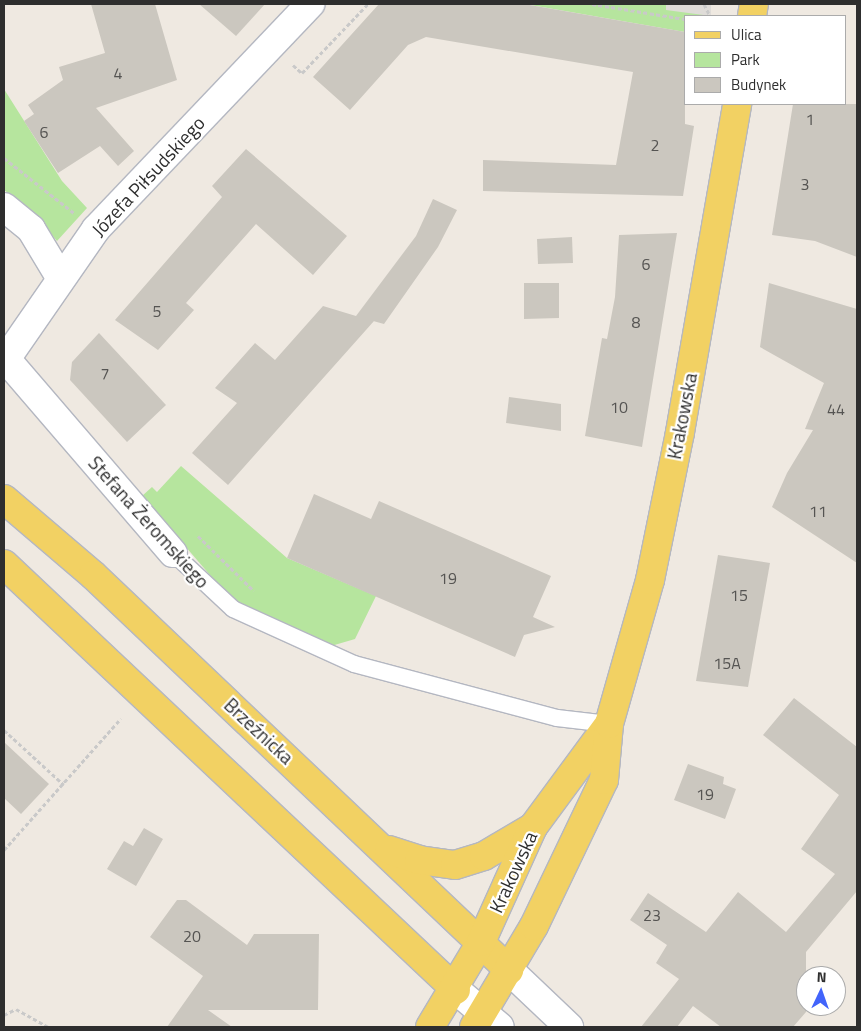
<!DOCTYPE html>
<meta charset="utf-8">
<style>
body{margin:0}
#map{position:relative;width:861px;height:1031px;overflow:hidden;background:#efe9e1;font-family:"Titillium Web",sans-serif}
div>[style]{position:absolute}
.green>*{inset:0;background:#b6e59e}
.plaza>*{inset:0;background:#dfdcd8}
.building>*{inset:0;background:#cbc7bf}
.path>*{height:3px;margin-top:-1.5px;transform-origin:0;background:repeating-linear-gradient(90deg,#c9c9c9 0 4px,transparent 0 6.5px)}
.roads{filter:drop-shadow(1px 0 #b4b7c1) drop-shadow(-1px 0 #b4b7c1) drop-shadow(0 1px #b4b7c1) drop-shadow(0 -1px #b4b7c1)}
.lane>*{height:16px;margin:-8px;padding:0 8px;transform-origin:8px;border-radius:8px;background:#fff}
.street>*{height:28px;margin:-14px;padding:0 14px;transform-origin:14px;border-radius:14px;background:#fff}
.secondary>*{height:28px;margin:-14px;padding:0 14px;transform-origin:14px;border-radius:14px;background:#fff}
.primary>*{height:28px;margin:-14px;padding:0 14px;transform-origin:14px;border-radius:14px;background:#f2d163}
span{translate:-50% -50%;white-space:nowrap;text-align:center;line-height:1.15;-webkit-text-stroke:4.5px #fff;paint-order:stroke}
.number-label{font-size:16px;color:#555452}
.number-label span{-webkit-text-stroke-width:0}
.street-label{font-size:19px;color:#2e2e2e}
.frame{position:absolute;inset:0;border:5px solid #2e2e2e;pointer-events:none}
.legend{position:absolute;left:684px;top:15px;width:162px;height:90px;box-sizing:border-box;background:#fff;border:1px solid #ababab;margin:0;padding:6px 9px;list-style:none;font-size:15px;color:#2e2e2e}
.legend li{display:flex;align-items:center;gap:10px;height:25px}
.legend b{width:25px;border:1px solid #ababab}
.north{position:absolute;left:796px;top:966px;width:50px;height:50px;box-sizing:border-box;background:#fff;border:1px solid #ababab;border-radius:50%;rotate:3deg;font-size:14px;font-weight:700;line-height:20px;text-align:center;color:#2e2e2e}
.north::after{content:'';display:block;margin:auto;width:18px;height:22px;background:#4264fb;clip-path:polygon(50% 0,100% 100%,50% 72%,0 100%)}
</style>
<div id="map">
<div class="green">
<div style="clip-path:polygon(525px 4px,711px 4px,711px 16px,685px 16px,685px 32px)"></div>
<div style="clip-path:polygon(4px 89px,62px 181px,87px 208px,57px 241px,31px 210px,4px 190px)"></div>
<div style="clip-path:polygon(181px 466px,287px 558px,376px 596px,355px 639px,331px 646px,240px 604px,222px 589px,142px 496px,152px 487px,157px 492px)"></div>
</div>
<div class="plaza">
<div style="clip-path:polygon(666px 4px,711px 4px,711px 16px,666px 10px)"></div>
</div>
<div class="building">
<div style="clip-path:polygon(91px 4px,155px 4px,177px 80px,96px 108px,134px 151px,118px 166px,100px 146px,58px 173px,24px 121px,34px 114px,28px 105px,63px 80px,59px 67px,105px 53px)"></div>
<div style="clip-path:polygon(199px 4px,265px 4px,236px 36px)"></div>
<div style="clip-path:polygon(379px 4px,524px 4px,685px 32px,685px 124px,694px 126px,683px 196px,483px 191px,483px 160px,616px 165px,633px 72px,426px 37px,408px 45px,350px 110px,313px 77px)"></div>
<div style="clip-path:polygon(793px 104px,857px 104px,857px 257px,815px 241px,772px 235px)"></div>
<div style="clip-path:polygon(246px 149px,347px 236px,313px 275px,256px 224px,186px 303px,194px 310px,158px 350px,115px 320px,222px 197px,212px 186px)"></div>
<div style="clip-path:polygon(433px 199px,457px 210px,438px 247px,384px 324px,366px 319px,374px 321px,228px 485px,192px 453px,237px 403px,215px 388px,255px 343px,275px 360px,323px 306px,356px 316px,416px 236px)"></div>
<div style="clip-path:polygon(677px 233px,642px 447px,585px 436px,602px 338px,607px 339px,615px 297px,619px 235px)"></div>
<div style="clip-path:polygon(572px 237px,573px 263px,538px 264px,537px 239px)"></div>
<div style="clip-path:polygon(524px 283px,559px 283px,559px 318px,524px 319px)"></div>
<div style="clip-path:polygon(769px 283px,857px 309px,857px 563px,772px 507px,787px 473px,813px 430px,805px 429px,824px 383px,760px 347px)"></div>
<div style="clip-path:polygon(99px 333px,166px 405px,127px 442px,70px 380px,72px 362px)"></div>
<div style="clip-path:polygon(509px 397px,561px 404px,561px 431px,506px 423px)"></div>
<div style="clip-path:polygon(314px 494px,371px 519px,379px 501px,551px 576px,533px 617px,555px 627px,524px 635px,515px 657px,287px 558px)"></div>
<div style="clip-path:polygon(718px 555px,770px 563px,748px 687px,696px 681px)"></div>
<div style="clip-path:polygon(794px 698px,857px 747px,857px 891px,806px 952px,806px 1012px,793px 1027px,721px 1027px,693px 1006px,677px 1027px,641px 1027px,679px 979px,656px 963px,667px 945px,630px 920px,648px 893px,706px 932px,738px 892px,786px 932px,835px 874px,801px 849px,839px 795px,763px 735px)"></div>
<div style="clip-path:polygon(4px 742px,49px 784px,21px 814px,4px 798px)"></div>
<div style="clip-path:polygon(688px 764px,724px 777px,723px 784px,736px 789px,725px 819px,674px 800px)"></div>
<div style="clip-path:polygon(144px 828px,163px 839px,136px 886px,107px 869px,124px 841px,133px 846px)"></div>
<div style="clip-path:polygon(177px 900px,186px 900px,247px 945px,254px 934px,319px 934px,318px 1010px,208px 1010px,232px 1027px,167px 1027px,203px 976px,150px 937px)"></div>
</div>
<div class="path">
<div style="left:592px;top:4px;width:94px;rotate:9.2deg"></div>
<div style="left:704px;top:4px;width:13px;rotate:63deg"></div>
<div style="left:293px;top:65px;width:12px;rotate:42deg"></div>
<div style="left:302px;top:73px;width:95px;rotate:-46.3deg"></div>
<div style="left:4px;top:158px;width:89px;rotate:38.2deg"></div>
<div style="left:198px;top:536px;width:78px;rotate:44.5deg"></div>
<div style="left:4px;top:730px;width:81px;rotate:42.5deg"></div>
<div style="left:4px;top:850px;width:176px;rotate:-48.4deg"></div>
<div style="left:4px;top:1015px;width:13px;rotate:-27deg"></div>
<div style="left:16px;top:1009px;width:37px;rotate:29deg"></div>
</div>
<div class="roads">
<div class="lane">
<div style="left:173px;top:553px;width:82px;rotate:43deg"></div>
<div style="left:233px;top:609px;width:133px;rotate:24.4deg"></div>
<div style="left:354px;top:664px;width:210px;rotate:14.9deg"></div>
<div style="left:557px;top:718px;width:52px;rotate:6.6deg"></div>
</div>
<div class="street">
<div style="left:4px;top:207px;width:35px;rotate:39deg"></div>
<div style="left:31px;top:229px;width:56px;rotate:58.9deg"></div>
<div style="left:6px;top:359px;width:256px;rotate:49.3deg"></div>
<div style="left:4px;top:362px;width:162px;rotate:-55.3deg"></div>
<div style="left:96px;top:229px;width:311px;rotate:-46.4deg"></div>
</div>
<div class="secondary">
<div style="left:509px;top:970px;width:83px;rotate:43.5deg"></div>
<div style="left:456px;top:990px;width:57px;rotate:40.1deg"></div>
</div>
<div class="primary">
<div style="left:752px;top:16px;width:12px;rotate:-81deg"></div>
<div style="left:4px;top:499px;width:117px;rotate:40.5deg"></div>
<div style="left:93px;top:575px;width:574px;rotate:43.52deg"></div>
<div style="left:4px;top:564px;width:621px;rotate:43.3deg"></div>
<div style="left:389px;top:850px;width:32px;rotate:18deg"></div>
<div style="left:419px;top:860px;width:36px;rotate:8deg"></div>
<div style="left:455px;top:865px;width:30px;rotate:-17deg"></div>
<div style="left:484px;top:856px;width:57px;rotate:-30.6deg"></div>
<div style="left:430px;top:1027px;width:99px;rotate:-59deg"></div>
<div style="left:481px;top:942px;width:126px;rotate:-65.7deg"></div>
<div style="left:533px;top:827px;width:128px;rotate:-53.6deg"></div>
<div style="left:474px;top:1027px;width:117px;rotate:-59.3deg"></div>
<div style="left:534px;top:926px;width:162px;rotate:-64.4deg"></div>
<div style="left:604px;top:780px;width:56px;rotate:-84.9deg"></div>
<div style="left:609px;top:724px;width:150px;rotate:-74.1deg"></div>
<div style="left:650px;top:580px;width:151px;rotate:-78.5deg"></div>
<div style="left:680px;top:432px;width:333px;rotate:-80.1deg"></div>
</div>
</div>
<div class="number-label">
<span style="left:118px;top:73px">4</span>
<span style="left:810px;top:119px">1</span>
<span style="left:44px;top:132px">6</span>
<span style="left:655px;top:145px">2</span>
<span style="left:805px;top:184px">3</span>
<span style="left:646px;top:264px">6</span>
<span style="left:157px;top:311px">5</span>
<span style="left:636px;top:322px">8</span>
<span style="left:105px;top:373px">7</span>
<span style="left:619px;top:407px">10</span>
<span style="left:836px;top:409px">44</span>
<span style="left:818px;top:511px">11</span>
<span style="left:448px;top:578px">19</span>
<span style="left:739px;top:595px">15</span>
<span style="left:727px;top:663px">15A</span>
<span style="left:705px;top:794px">19</span>
<span style="left:652px;top:915px">23</span>
<span style="left:192px;top:936px">20</span>
</div>
<div class="street-label">
<span style="left:148px;top:176px;rotate:-47deg">Józefa Piłsudskiego</span>
<span style="left:682px;top:416px;rotate:-79deg">Krakowska</span>
<span style="left:149px;top:522px;rotate:48deg">Stefana Żeromskiego</span>
<span style="left:259px;top:731px;rotate:43deg">Brzeźnicka</span>
<span style="left:513px;top:872px;rotate:-65deg">Krakowska</span>
</div>
<div class="frame"></div>
<ul class="legend">
<li><b style="height:6px;background:#f2d163"></b>Ulica</li>
<li><b style="height:14px;background:#b6e59e"></b>Park</li>
<li><b style="height:14px;background:#cbc7bf"></b>Budynek</li>
</ul>
<div class="north">N</div>
</div>
